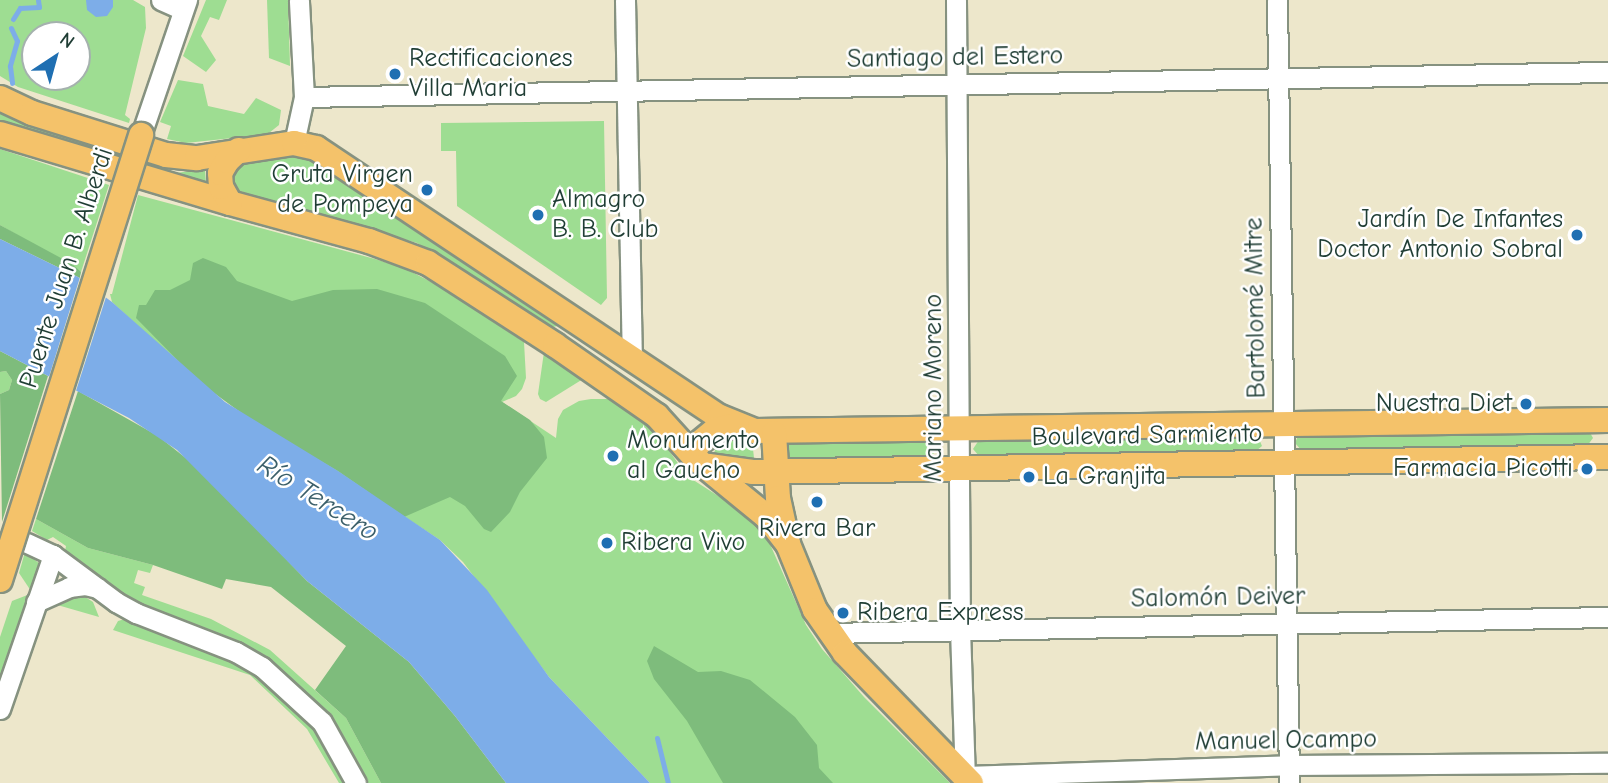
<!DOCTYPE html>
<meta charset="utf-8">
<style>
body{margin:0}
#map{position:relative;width:1608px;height:783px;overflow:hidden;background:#ede7cb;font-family:"Comic Neue",sans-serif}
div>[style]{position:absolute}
.green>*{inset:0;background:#9edd92}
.forest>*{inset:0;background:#7ebc7c}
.water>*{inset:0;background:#7dade8}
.pier>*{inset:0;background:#ede7cb}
.stream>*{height:5px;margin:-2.5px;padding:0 2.5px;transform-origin:2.5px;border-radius:2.5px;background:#7dade8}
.roads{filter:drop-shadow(2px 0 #869280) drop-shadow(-2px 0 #869280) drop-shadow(0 2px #869280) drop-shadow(0 -2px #869280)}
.minor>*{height:19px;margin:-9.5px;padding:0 9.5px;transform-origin:9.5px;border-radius:9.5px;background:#fff}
.major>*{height:24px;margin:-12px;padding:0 12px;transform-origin:12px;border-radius:12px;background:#f4c26a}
.bridges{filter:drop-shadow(2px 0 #869280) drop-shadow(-2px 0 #869280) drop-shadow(0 2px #869280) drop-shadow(0 -2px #869280)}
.major-bridge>*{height:24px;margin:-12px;padding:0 12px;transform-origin:12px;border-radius:12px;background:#f4c26a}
.dots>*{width:19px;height:19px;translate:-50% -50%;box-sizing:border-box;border:4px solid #fff;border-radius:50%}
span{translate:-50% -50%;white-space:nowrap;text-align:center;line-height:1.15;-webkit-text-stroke:5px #fff;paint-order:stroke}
.street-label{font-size:26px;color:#1f3d34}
.poi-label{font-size:26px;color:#1f3d34}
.left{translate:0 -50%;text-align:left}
.right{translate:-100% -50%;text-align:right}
.water-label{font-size:28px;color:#3b5f6a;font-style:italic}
.north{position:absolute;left:21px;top:21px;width:70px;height:70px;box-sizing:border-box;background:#fff;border:2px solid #a5b1ae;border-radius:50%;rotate:36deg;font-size:19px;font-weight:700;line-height:28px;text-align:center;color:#1f3d34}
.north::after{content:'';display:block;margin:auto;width:24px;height:32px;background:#1f6fb2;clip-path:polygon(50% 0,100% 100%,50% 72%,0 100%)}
</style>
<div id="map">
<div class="green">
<div style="clip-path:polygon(evenodd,0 0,133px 0,145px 7px,146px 28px,125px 115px,130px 119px,129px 123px,18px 87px,0 76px,0 0,35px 35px,77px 35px,77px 77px,35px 77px,35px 35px)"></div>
<div style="clip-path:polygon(206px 0,227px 0,219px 20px,210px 17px,201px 36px,216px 60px,206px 72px,183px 56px)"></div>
<div style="clip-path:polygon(267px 0,288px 0,290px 66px,269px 58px)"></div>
<div style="clip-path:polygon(178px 80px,203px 84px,208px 106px,244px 114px,256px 98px,281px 110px,279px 125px,269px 133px,242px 137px,186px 143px,167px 139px,171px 126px,160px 122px)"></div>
<div style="clip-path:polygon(0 113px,176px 173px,205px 169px,206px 184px,0 120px)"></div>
<div style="clip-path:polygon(604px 121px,607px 298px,601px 305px,457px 206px,456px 151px,441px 151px,441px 123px)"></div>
<div style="clip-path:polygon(0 149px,109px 185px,81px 272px,0 225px)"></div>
<div style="clip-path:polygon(284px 153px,310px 156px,558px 326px,552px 327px,417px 243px,236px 190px,232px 175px,239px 163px)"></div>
<div style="clip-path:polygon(138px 195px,375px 259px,404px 268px,439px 286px,524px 342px,526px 378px,522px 389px,516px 396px,502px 402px,556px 438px,558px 419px,563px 410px,579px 401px,591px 399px,612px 399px,653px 428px,687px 476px,751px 517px,769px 542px,806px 625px,822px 649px,864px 697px,950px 783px,650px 783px,549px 677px,463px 562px,440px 540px,199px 382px,112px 302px,110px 294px,112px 294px)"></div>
<div style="clip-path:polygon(544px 352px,583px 379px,546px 402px,540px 399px,538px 394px)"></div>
<div style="clip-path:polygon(6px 371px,12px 380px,9px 390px,0 394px,0 372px)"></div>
<div style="clip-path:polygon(1589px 431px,1593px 438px,1587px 446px,1302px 451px,1295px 443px,1298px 436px)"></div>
<div style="clip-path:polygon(1258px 437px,1262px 446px,1256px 451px,979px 456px,973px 449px,979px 440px)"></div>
<div style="clip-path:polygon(734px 440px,744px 442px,753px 449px,754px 458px,750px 461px,712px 456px,718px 445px)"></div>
<div style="clip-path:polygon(931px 441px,938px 449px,931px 456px,786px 458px,785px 445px,788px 444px)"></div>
<div style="clip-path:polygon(36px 519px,88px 548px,153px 565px,150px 573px,138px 570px,134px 583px,145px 587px,142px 595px,211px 619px,270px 650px,346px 718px,381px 783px,365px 783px,341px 736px,325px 713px,117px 592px,65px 551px,66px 546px,53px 537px,47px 540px,32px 531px)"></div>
<div style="clip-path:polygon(25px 552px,40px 564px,31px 591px,19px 573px)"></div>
<div style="clip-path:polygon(79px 593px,93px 602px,99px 617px,47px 602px)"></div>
<div style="clip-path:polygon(30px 594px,0 681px,0 637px,12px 601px)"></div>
<div style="clip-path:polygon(125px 619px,244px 664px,312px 724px,346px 783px,339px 783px,307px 729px,250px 675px,113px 630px,118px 621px)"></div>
</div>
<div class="forest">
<div style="clip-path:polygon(0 225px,72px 264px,81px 272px,80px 278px,0 239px)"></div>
<div style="clip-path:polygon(203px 258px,226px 267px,237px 281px,292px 301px,333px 290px,377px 289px,425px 303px,505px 356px,517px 376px,501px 401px,530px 420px,544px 437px,547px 458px,520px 492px,510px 512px,491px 532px,484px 529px,465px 506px,450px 497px,404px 517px,338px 471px,255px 423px,199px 382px,136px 318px,139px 305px,146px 305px,155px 290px,170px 290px,190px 280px,193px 263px)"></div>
<div style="clip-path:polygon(0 351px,48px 376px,2px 522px,0 394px,9px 390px,12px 380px,6px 371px,0 372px)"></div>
<div style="clip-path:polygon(78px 391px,158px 436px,197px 467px,307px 581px,409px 662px,455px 716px,506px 783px,381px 783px,346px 718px,315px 690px,346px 646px,271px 587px,226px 579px,222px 589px,153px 565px,88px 548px,36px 519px)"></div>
<div style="clip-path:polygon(654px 646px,698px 672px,721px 671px,750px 680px,795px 717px,817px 745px,819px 768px,833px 783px,723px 783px,687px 721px,654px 679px,647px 661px)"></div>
</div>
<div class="water">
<div style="clip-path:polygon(86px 0,113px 0,113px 7px,107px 16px,96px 17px,87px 10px)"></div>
<div style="clip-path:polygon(0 239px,78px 277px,112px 302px,225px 402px,338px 471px,440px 540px,487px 590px,549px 677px,650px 783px,506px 783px,455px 716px,409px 662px,307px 581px,177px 450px,129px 418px,0 351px)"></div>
</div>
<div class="pier">
<div style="clip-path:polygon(81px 274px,107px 294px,75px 394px,48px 380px)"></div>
</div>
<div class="stream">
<div style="left:13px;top:19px;width:13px;rotate:-58deg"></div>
<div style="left:20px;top:8px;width:19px;rotate:-3deg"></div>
<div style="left:39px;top:7px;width:7px;rotate:-98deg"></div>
<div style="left:11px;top:28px;width:14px;rotate:65deg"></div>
<div style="left:17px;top:41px;width:26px;rotate:106deg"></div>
<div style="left:10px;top:66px;width:17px;rotate:83deg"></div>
<div style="left:657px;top:738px;width:46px;rotate:76.3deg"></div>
</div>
<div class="roads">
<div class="minor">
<div style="left:161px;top:0;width:24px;rotate:24deg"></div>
<div style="left:625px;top:0;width:357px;rotate:88.9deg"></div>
<div style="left:956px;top:0;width:629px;rotate:89.64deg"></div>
<div style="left:960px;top:629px;width:147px;rotate:88.1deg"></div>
<div style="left:965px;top:776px;width:324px;rotate:-1.9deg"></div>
<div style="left:1289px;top:765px;width:319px;rotate:-0.4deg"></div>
<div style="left:1277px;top:0;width:783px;rotate:89.12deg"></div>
<div style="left:304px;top:97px;width:1304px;rotate:-1.1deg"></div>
<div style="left:141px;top:135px;width:143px;rotate:-71.2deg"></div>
<div style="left:294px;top:143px;width:47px;rotate:-77.7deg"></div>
<div style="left:304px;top:97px;width:97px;rotate:-93deg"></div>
<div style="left:27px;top:543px;width:29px;rotate:25deg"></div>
<div style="left:53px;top:555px;width:79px;rotate:36.7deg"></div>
<div style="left:116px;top:602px;width:23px;rotate:29deg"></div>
<div style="left:136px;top:613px;width:107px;rotate:21.3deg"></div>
<div style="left:236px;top:652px;width:30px;rotate:30deg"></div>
<div style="left:262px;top:667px;width:81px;rotate:42.5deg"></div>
<div style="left:322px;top:722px;width:70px;rotate:60.9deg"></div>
<div style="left:36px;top:602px;width:36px;rotate:-24deg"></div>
<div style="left:69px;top:587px;width:16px;rotate:-7deg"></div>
<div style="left:85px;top:585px;width:13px;rotate:13deg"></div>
<div style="left:829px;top:633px;width:779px;rotate:-1.18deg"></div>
<div style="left:0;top:709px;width:163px;rotate:-71deg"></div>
</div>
<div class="major">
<div style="left:0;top:98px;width:35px;rotate:25deg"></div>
<div style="left:32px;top:113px;width:140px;rotate:17.4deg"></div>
<div style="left:166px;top:155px;width:31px;rotate:6deg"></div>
<div style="left:197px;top:158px;width:98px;rotate:-8.8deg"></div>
<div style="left:294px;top:143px;width:23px;rotate:13deg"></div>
<div style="left:316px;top:148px;width:485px;rotate:33.7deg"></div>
<div style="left:720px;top:417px;width:38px;rotate:22deg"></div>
<div style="left:755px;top:431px;width:853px;rotate:-0.74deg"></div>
<div style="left:0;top:134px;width:240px;rotate:16.7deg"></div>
<div style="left:230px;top:203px;width:144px;rotate:15.3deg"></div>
<div style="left:369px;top:241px;width:63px;rotate:20.4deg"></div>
<div style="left:428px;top:263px;width:151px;rotate:32.8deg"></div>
<div style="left:555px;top:345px;width:124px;rotate:34.8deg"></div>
<div style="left:657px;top:416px;width:58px;rotate:47.8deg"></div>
<div style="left:696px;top:459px;width:90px;rotate:39.2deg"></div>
<div style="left:766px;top:516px;width:36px;rotate:52deg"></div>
<div style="left:230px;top:203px;width:18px;rotate:-119deg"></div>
<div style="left:221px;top:187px;width:14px;rotate:-94deg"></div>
<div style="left:220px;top:173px;width:14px;rotate:-60deg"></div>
<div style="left:227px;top:161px;width:16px;rotate:-43deg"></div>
<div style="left:774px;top:433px;width:65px;rotate:86.5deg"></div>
<div style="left:778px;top:498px;width:47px;rotate:77.7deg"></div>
<div style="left:788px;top:544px;width:71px;rotate:67.8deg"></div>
<div style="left:815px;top:610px;width:52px;rotate:55.1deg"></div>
<div style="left:845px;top:653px;width:181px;rotate:45.9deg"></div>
<div style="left:693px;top:454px;width:11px;rotate:-63deg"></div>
<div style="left:698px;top:444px;width:22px;rotate:-39deg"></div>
<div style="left:715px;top:430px;width:22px;rotate:-13deg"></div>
<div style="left:709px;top:466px;width:44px;rotate:7.8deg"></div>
<div style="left:753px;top:472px;width:855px;rotate:-1.01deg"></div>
</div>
</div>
<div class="bridges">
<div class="major-bridge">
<div style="left:0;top:580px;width:467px;rotate:-72.4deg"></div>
</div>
</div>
<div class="dots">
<div style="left:395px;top:74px;background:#1f6fb2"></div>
<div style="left:427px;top:190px;background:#1f6fb2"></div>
<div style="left:538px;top:215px;background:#1f6fb2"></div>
<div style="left:1577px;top:235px;background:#1f6fb2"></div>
<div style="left:1526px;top:404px;background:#1f6fb2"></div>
<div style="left:613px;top:456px;background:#1f6fb2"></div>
<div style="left:1587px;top:469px;background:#1f6fb2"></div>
<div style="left:1029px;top:477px;background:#1f6fb2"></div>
<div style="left:817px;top:502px;background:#1f6fb2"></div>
<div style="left:607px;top:543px;background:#1f6fb2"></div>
<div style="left:843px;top:613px;background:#1f6fb2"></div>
</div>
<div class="street-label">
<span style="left:955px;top:58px;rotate:-1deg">Santiago del Estero</span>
<span style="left:67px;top:268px;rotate:-72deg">Puente Juan B. Alberdi</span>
<span style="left:1256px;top:308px;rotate:-91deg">Bartolomé Mitre</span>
<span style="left:934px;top:388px;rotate:-90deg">Mariano Moreno</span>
<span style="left:1147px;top:436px;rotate:-1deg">Boulevard Sarmiento</span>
<span style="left:1218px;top:598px;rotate:-1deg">Salomón Deiver</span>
<span style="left:1286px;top:741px;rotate:-1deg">Manuel Ocampo</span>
</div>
<div class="poi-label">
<span class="left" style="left:409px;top:74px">Rectificaciones<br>Villa Maria</span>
<span class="right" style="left:413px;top:190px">Gruta Virgen<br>de Pompeya</span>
<span class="left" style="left:552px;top:215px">Almagro<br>B. B. Club</span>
<span class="right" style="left:1563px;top:235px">Jardín De Infantes<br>Doctor Antonio Sobral</span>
<span class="right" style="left:1512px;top:404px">Nuestra Diet</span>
<span class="left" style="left:627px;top:456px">Monumento<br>al Gaucho</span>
<span class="right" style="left:1573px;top:469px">Farmacia Picotti</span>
<span class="left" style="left:1043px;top:477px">La Granjita</span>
<span style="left:817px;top:529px">Rivera Bar</span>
<span class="left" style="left:621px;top:543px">Ribera Vivo</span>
<span class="left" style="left:857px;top:613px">Ribera Express</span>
</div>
<div class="water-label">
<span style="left:318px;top:498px;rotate:32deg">Río Tercero</span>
</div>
<div class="north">N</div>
</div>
